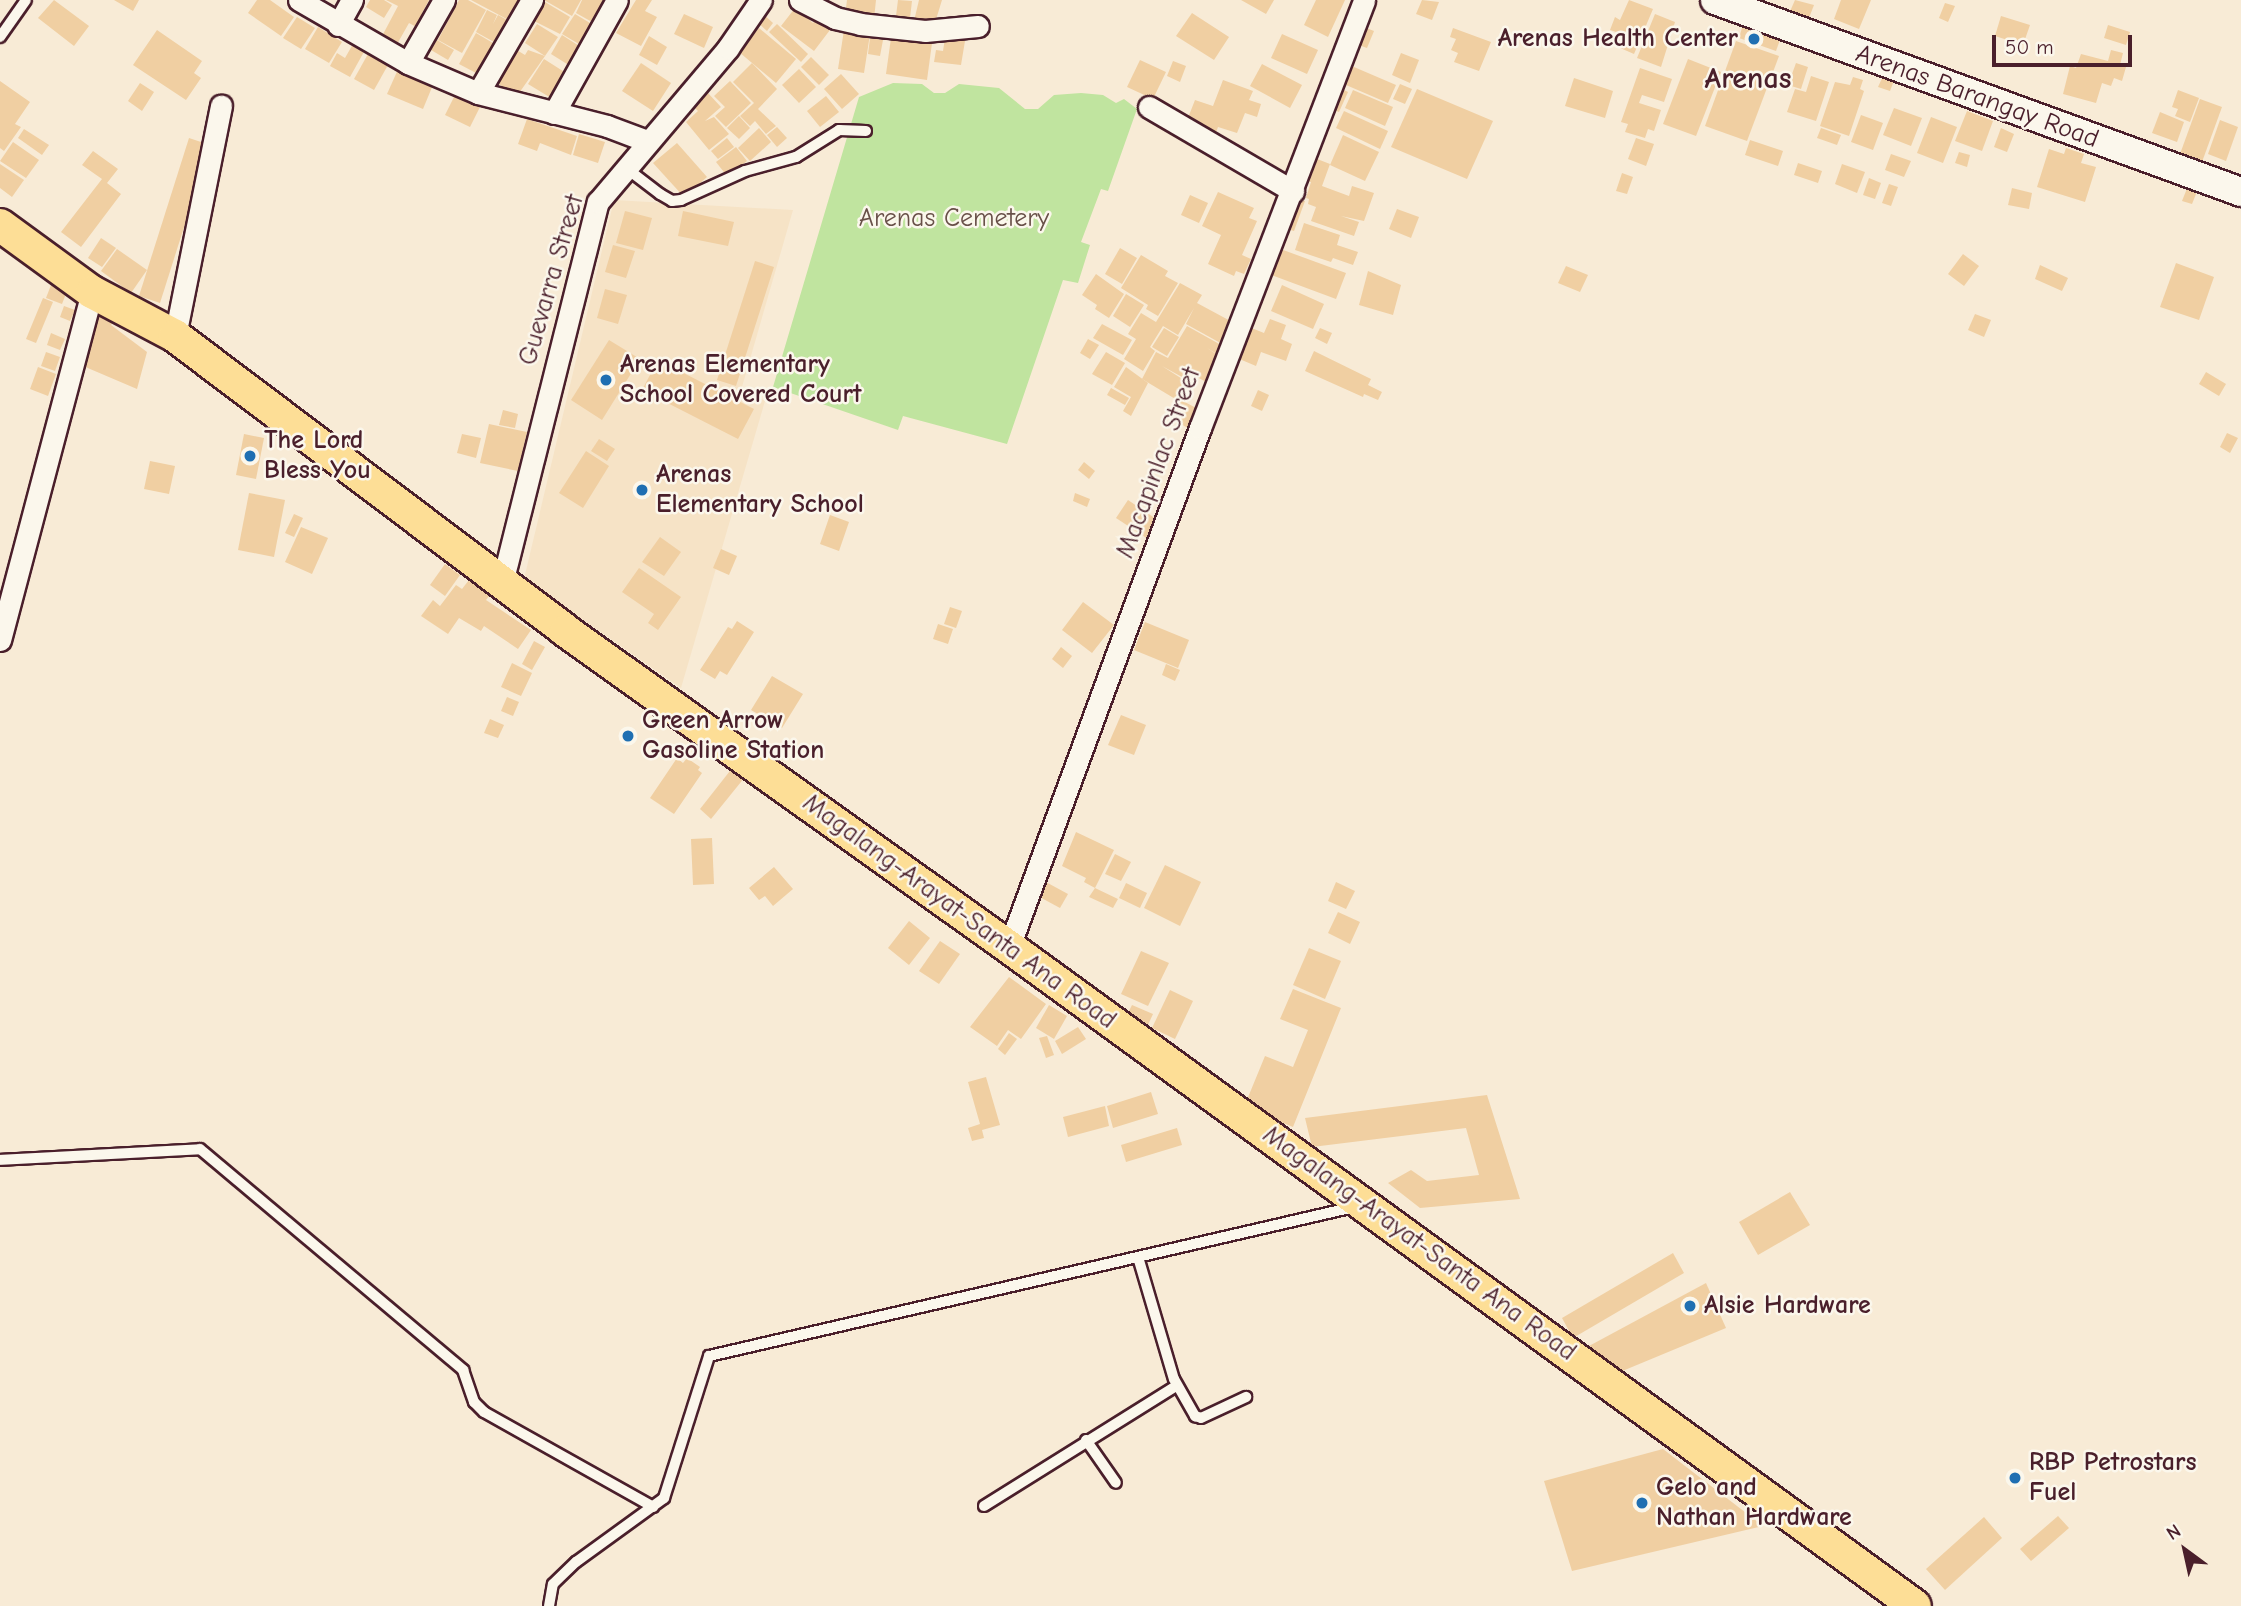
<!DOCTYPE html>
<style>
body{margin:0}
#map{position:relative;width:2241px;height:1606px;overflow:hidden;background:#f8ebd6;font-family:"Comic Neue",sans-serif}
div>[style]{position:absolute}
.built>*{inset:0;background:#f6e3c6}
.green>*{inset:0;background:#c0e49f}
.building>*{inset:0;background:#f0cfa2}
.roads{filter:drop-shadow(2px 0 #4a1f2b) drop-shadow(-2px 0 #4a1f2b) drop-shadow(0 2px #4a1f2b) drop-shadow(0 -2px #4a1f2b)}
.lane>*{height:10px;margin:-5px;padding:0 5px;transform-origin:5px;border-radius:5px;background:#fbf7ec}
.street>*{height:21px;margin:-10.5px;padding:0 10.5px;transform-origin:10.5px;border-radius:10.5px;background:#fbf7ec}
.secondary>*{height:28px;margin:-14px;padding:0 14px;transform-origin:14px;border-radius:14px;background:#fbf7ec}
.primary>*{height:32px;margin:-16px;padding:0 16px;transform-origin:16px;border-radius:16px;background:#fdde96}
.dots>*{width:19px;height:19px;translate:-50% -50%;box-sizing:border-box;border:4px solid #fbf7ec;border-radius:50%}
span{translate:-50% -50%;white-space:nowrap;text-align:center;line-height:1.15;-webkit-text-stroke:5px #fbf7ec;paint-order:stroke}
.poi-label{font-size:26px;color:#4a1f2b;font-weight:700}
.right{translate:-100% -50%;text-align:right}
.left{translate:0 -50%;text-align:left}
.street-label{font-size:26px;color:#4a1f2b}
.park-label{font-size:26px;color:#685048}
.quarter-label{font-size:30px;color:#4a1f2b;font-weight:700}
.north{position:absolute;left:2150px;top:1515px;width:70px;height:70px;-webkit-text-stroke:5px #fbf7ec;paint-order:stroke;rotate:327deg;font-size:19px;font-weight:700;line-height:28px;text-align:center;color:#4a1f2b}
.north::after{content:'';display:block;margin:auto;width:24px;height:32px;background:#4a1f2b;clip-path:polygon(50% 0,100% 100%,50% 72%,0 100%)}
.scale{position:absolute;left:1992px;top:35px;width:140px;height:32px;box-sizing:border-box;border:4px solid #4a1f2b;border-top:0;padding-left:9px;font-size:21px;line-height:24px;white-space:nowrap;color:#4a1f2b;-webkit-text-stroke:5px #fbf7ec;paint-order:stroke}
</style>
<div id="map">
<div class="built">
<div style="clip-path:polygon(614px 200px,793px 210px,742px 387px,765px 401px,681px 688px,524px 579px)"></div>
</div>
<div class="green">
<div style="clip-path:polygon(893px 83px,922px 84px,934px 93px,945px 93px,959px 84px,999px 88px,1025px 109px,1038px 109px,1054px 95px,1081px 93px,1103px 95px,1116px 103px,1124px 99px,1137px 109px,1108px 191px,1101px 189px,1081px 242px,1090px 245px,1078px 283px,1063px 280px,1007px 444px,903px 416px,898px 430px,773px 387px,859px 97px)"></div>
</div>
<div class="building">
<div style="clip-path:polygon(54px 0,89px 26px,74px 46px,38px 18px)"></div>
<div style="clip-path:polygon(114px 0,139px 0,133px 11px)"></div>
<div style="clip-path:polygon(257px 0,270px 0,294px 17px,281px 36px,248px 13px)"></div>
<div style="clip-path:polygon(370px 0,384px 0,392px 5px,384px 18px,366px 7px)"></div>
<div style="clip-path:polygon(386px 0,429px 0,422px 13px,427px 15px,420px 29px,409px 23px,396px 46px,381px 38px,398px 6px)"></div>
<div style="clip-path:polygon(459px 0,468px 0,486px 10px,462px 53px,438px 40px)"></div>
<div style="clip-path:polygon(471px 0,524px 0,514px 23px)"></div>
<div style="clip-path:polygon(544px 0,581px 0,572px 16px)"></div>
<div style="clip-path:polygon(582px 0,615px 0,601px 27px,576px 13px)"></div>
<div style="clip-path:polygon(636px 0,652px 0,645px 11px,657px 17px,641px 46px,616px 33px)"></div>
<div style="clip-path:polygon(847px 0,876px 0,874px 19px,845px 16px)"></div>
<div style="clip-path:polygon(898px 0,912px 1px,910px 18px,896px 16px)"></div>
<div style="clip-path:polygon(919px 0,942px 0,934px 26px,914px 21px)"></div>
<div style="clip-path:polygon(1241px 0,1274px 0,1266px 14px)"></div>
<div style="clip-path:polygon(1316px 0,1345px 0,1328px 37px,1304px 25px)"></div>
<div style="clip-path:polygon(1422px 0,1439px 2px,1432px 20px,1416px 14px)"></div>
<div style="clip-path:polygon(1629px 0,1653px 9px,1634px 54px,1611px 44px,1616px 32px,1610px 30px,1615px 17px,1620px 20px)"></div>
<div style="clip-path:polygon(1795px 0,1814px 5px,1807px 23px,1788px 16px)"></div>
<div style="clip-path:polygon(1841px 0,1871px 0,1859px 29px,1834px 19px)"></div>
<div style="clip-path:polygon(545px 2px,570px 17px,560px 34px,534px 21px)"></div>
<div style="clip-path:polygon(1945px 3px,1955px 6px,1948px 22px,1939px 18px)"></div>
<div style="clip-path:polygon(795px 8px,813px 23px,819px 15px,833px 26px,814px 51px,781px 26px)"></div>
<div style="clip-path:polygon(487px 10px,497px 15px,493px 24px,498px 15px,513px 23px,501px 46px,476px 32px)"></div>
<div style="clip-path:polygon(761px 12px,773px 23px,767px 31px,755px 20px)"></div>
<div style="clip-path:polygon(1192px 13px,1229px 37px,1214px 60px,1176px 36px)"></div>
<div style="clip-path:polygon(575px 14px,600px 29px,584px 47px,562px 34px)"></div>
<div style="clip-path:polygon(684px 14px,713px 27px,704px 48px,674px 34px)"></div>
<div style="clip-path:polygon(1655px 14px,1675px 22px,1661px 67px,1637px 58px)"></div>
<div style="clip-path:polygon(2001px 16px,2030px 25px,2023px 45px,1995px 36px)"></div>
<div style="clip-path:polygon(297px 17px,315px 28px,301px 49px,283px 38px)"></div>
<div style="clip-path:polygon(1744px 21px,1782px 34px,1776px 51px,1739px 38px)"></div>
<div style="clip-path:polygon(537px 24px,558px 37px,545px 56px,525px 43px)"></div>
<div style="clip-path:polygon(777px 24px,808px 54px,801px 62px,769px 32px)"></div>
<div style="clip-path:polygon(1356px 24px,1374px 31px,1367px 48px,1350px 42px)"></div>
<div style="clip-path:polygon(2108px 25px,2130px 32px,2126px 45px,2104px 38px)"></div>
<div style="clip-path:polygon(318px 27px,342px 42px,329px 63px,305px 49px)"></div>
<div style="clip-path:polygon(759px 28px,796px 59px,776px 83px,739px 52px)"></div>
<div style="clip-path:polygon(1453px 28px,1491px 42px,1479px 71px,1454px 62px,1458px 53px,1451px 50px,1456px 39px,1450px 37px)"></div>
<div style="clip-path:polygon(157px 30px,202px 61px,194px 73px,201px 78px,186px 100px,133px 65px)"></div>
<div style="clip-path:polygon(844px 30px,870px 34px,864px 73px,838px 69px)"></div>
<div style="clip-path:polygon(476px 33px,493px 43px,476px 73px,459px 64px)"></div>
<div style="clip-path:polygon(1282px 34px,1318px 50px,1307px 74px,1271px 58px)"></div>
<div style="clip-path:polygon(562px 35px,587px 51px,575px 69px,551px 54px)"></div>
<div style="clip-path:polygon(649px 36px,667px 47px,657px 65px,639px 55px)"></div>
<div style="clip-path:polygon(870px 38px,883px 40px,880px 56px,868px 54px)"></div>
<div style="clip-path:polygon(891px 38px,932px 43px,927px 80px,886px 74px)"></div>
<div style="clip-path:polygon(945px 38px,965px 41px,961px 65px,934px 62px,936px 50px,943px 51px)"></div>
<div style="clip-path:polygon(437px 40px,454px 50px,448px 60px,431px 50px)"></div>
<div style="clip-path:polygon(1736px 41px,1779px 56px,1747px 141px,1705px 126px)"></div>
<div style="clip-path:polygon(353px 44px,365px 50px,350px 77px,330px 66px,337px 53px,345px 58px)"></div>
<div style="clip-path:polygon(515px 49px,525px 55px,528px 50px,545px 56px,517px 96px,494px 81px)"></div>
<div style="clip-path:polygon(2111px 50px,2123px 53px,2120px 65px,2126px 67px,2122px 81px,2114px 78px,2111px 86px,2102px 83px,2096px 103px,2063px 94px,2070px 66px,2076px 68px,2081px 54px,2108px 61px)"></div>
<div style="clip-path:polygon(1401px 53px,1419px 60px,1410px 83px,1392px 75px)"></div>
<div style="clip-path:polygon(368px 54px,388px 65px,374px 90px,354px 79px)"></div>
<div style="clip-path:polygon(811px 57px,829px 75px,819px 85px,801px 67px)"></div>
<div style="clip-path:polygon(544px 59px,566px 73px,551px 98px,528px 84px)"></div>
<div style="clip-path:polygon(1688px 59px,1721px 72px,1696px 136px,1663px 124px)"></div>
<div style="clip-path:polygon(1140px 60px,1166px 72px,1153px 99px,1127px 87px)"></div>
<div style="clip-path:polygon(1173px 61px,1186px 66px,1180px 82px,1167px 76px)"></div>
<div style="clip-path:polygon(641px 63px,671px 83px,653px 111px,622px 91px)"></div>
<div style="clip-path:polygon(752px 63px,777px 89px,758px 109px,776px 126px,766px 134px,755px 121px,750px 126px,740px 116px,754px 103px,733px 82px)"></div>
<div style="clip-path:polygon(1796px 63px,1808px 67px,1801px 89px,1788px 85px)"></div>
<div style="clip-path:polygon(1262px 64px,1302px 85px,1290px 108px,1250px 86px)"></div>
<div style="clip-path:polygon(1347px 64px,1396px 85px,1388px 103px,1339px 82px)"></div>
<div style="clip-path:polygon(400px 65px,435px 80px,423px 109px,387px 94px)"></div>
<div style="clip-path:polygon(1640px 68px,1672px 79px,1664px 102px,1642px 95px,1639px 103px,1661px 110px,1654px 131px,1648px 129px,1645px 138px,1625px 132px,1628px 124px,1621px 122px)"></div>
<div style="clip-path:polygon(799px 69px,816px 87px,799px 103px,782px 85px)"></div>
<div style="clip-path:polygon(841px 74px,859px 94px,842px 109px,824px 89px)"></div>
<div style="clip-path:polygon(1884px 74px,1895px 78px,1890px 91px,1878px 87px)"></div>
<div style="clip-path:polygon(1811px 76px,1829px 82px,1816px 121px,1787px 112px,1795px 89px,1806px 92px)"></div>
<div style="clip-path:polygon(1853px 77px,1863px 80px,1860px 89px,1864px 91px,1849px 136px,1820px 126px,1835px 82px,1850px 85px)"></div>
<div style="clip-path:polygon(1574px 78px,1613px 91px,1605px 118px,1565px 106px)"></div>
<div style="clip-path:polygon(1223px 80px,1253px 91px,1249px 100px,1261px 104px,1257px 117px,1245px 113px,1237px 133px,1218px 127px,1214px 138px,1186px 123px,1195px 100px,1213px 106px)"></div>
<div style="clip-path:polygon(0 81px,30px 102px,15px 124px,21px 127px,4px 151px,0 148px)"></div>
<div style="clip-path:polygon(730px 81px,751px 103px,726px 127px,715px 116px,725px 107px,714px 96px)"></div>
<div style="clip-path:polygon(140px 83px,154px 92px,142px 111px,128px 101px)"></div>
<div style="clip-path:polygon(1400px 84px,1412px 89px,1405px 104px,1393px 99px)"></div>
<div style="clip-path:polygon(1338px 87px,1348px 92px,1339px 112px,1328px 108px)"></div>
<div style="clip-path:polygon(1417px 89px,1493px 121px,1467px 179px,1391px 147px)"></div>
<div style="clip-path:polygon(1353px 90px,1393px 107px,1385px 126px,1345px 108px)"></div>
<div style="clip-path:polygon(2178px 90px,2199px 98px,2190px 122px,2175px 116px,2178px 109px,2172px 107px)"></div>
<div style="clip-path:polygon(707px 92px,721px 107px,705px 121px,714px 117px,729px 134px,709px 150px,686px 122px,698px 111px,692px 105px)"></div>
<div style="clip-path:polygon(456px 93px,481px 105px,470px 127px,445px 115px)"></div>
<div style="clip-path:polygon(826px 96px,839px 112px,820px 127px,807px 111px)"></div>
<div style="clip-path:polygon(2200px 99px,2222px 107px,2202px 162px,2180px 154px)"></div>
<div style="clip-path:polygon(1894px 108px,1922px 118px,1911px 146px,1883px 135px)"></div>
<div style="clip-path:polygon(1344px 111px,1388px 131px,1380px 149px,1336px 128px)"></div>
<div style="clip-path:polygon(1967px 111px,1993px 121px,1982px 151px,1955px 141px)"></div>
<div style="clip-path:polygon(2160px 112px,2184px 122px,2177px 142px,2152px 133px)"></div>
<div style="clip-path:polygon(1861px 115px,1883px 123px,1873px 150px,1851px 142px)"></div>
<div style="clip-path:polygon(739px 116px,750px 128px,739px 139px,727px 128px)"></div>
<div style="clip-path:polygon(1931px 117px,1957px 127px,1943px 163px,1917px 153px)"></div>
<div style="clip-path:polygon(527px 119px,577px 136px,571px 155px,540px 143px,537px 151px,518px 144px)"></div>
<div style="clip-path:polygon(2220px 120px,2238px 127px,2226px 161px,2208px 154px)"></div>
<div style="clip-path:polygon(777px 127px,787px 138px,777px 147px,767px 135px)"></div>
<div style="clip-path:polygon(759px 128px,771px 142px,750px 161px,738px 148px)"></div>
<div style="clip-path:polygon(1821px 128px,1841px 135px,1837px 145px,1817px 138px)"></div>
<div style="clip-path:polygon(2001px 128px,2014px 134px,2007px 152px,1994px 147px)"></div>
<div style="clip-path:polygon(24px 129px,49px 145px,42px 155px,18px 138px)"></div>
<div style="clip-path:polygon(579px 134px,605px 142px,598px 163px,573px 155px)"></div>
<div style="clip-path:polygon(1343px 135px,1379px 152px,1365px 181px,1330px 165px)"></div>
<div style="clip-path:polygon(189px 138px,210px 145px,160px 303px,139px 296px)"></div>
<div style="clip-path:polygon(727px 138px,734px 147px,718px 159px,711px 151px)"></div>
<div style="clip-path:polygon(1636px 138px,1654px 144px,1646px 166px,1628px 159px)"></div>
<div style="clip-path:polygon(1750px 140px,1783px 151px,1778px 166px,1745px 155px)"></div>
<div style="clip-path:polygon(13px 142px,39px 160px,26px 178px,0 161px)"></div>
<div style="clip-path:polygon(677px 143px,707px 177px,684px 197px,653px 163px)"></div>
<div style="clip-path:polygon(736px 147px,747px 161px,727px 176px,716px 162px)"></div>
<div style="clip-path:polygon(2066px 148px,2084px 154px,2081px 163px,2096px 167px,2085px 202px,2037px 187px,2049px 149px,2064px 154px)"></div>
<div style="clip-path:polygon(93px 151px,118px 169px,107px 183px,121px 194px,81px 247px,61px 232px,102px 179px,82px 165px)"></div>
<div style="clip-path:polygon(1959px 152px,1970px 155px,1967px 167px,1955px 163px)"></div>
<div style="clip-path:polygon(1891px 154px,1911px 161px,1904px 177px,1885px 170px)"></div>
<div style="clip-path:polygon(1312px 157px,1330px 164px,1322px 186px,1349px 196px,1352px 186px,1374px 193px,1364px 221px,1341px 216px,1359px 222px,1354px 236px,1311px 221px,1316px 207px,1308px 204px,1309px 199px,1306px 198px,1311px 182px,1304px 180px)"></div>
<div style="clip-path:polygon(1798px 163px,1822px 171px,1818px 183px,1794px 175px)"></div>
<div style="clip-path:polygon(0 164px,24px 180px,12px 197px,0 188px)"></div>
<div style="clip-path:polygon(1842px 164px,1865px 172px,1857px 193px,1835px 184px)"></div>
<div style="clip-path:polygon(1622px 173px,1633px 177px,1627px 194px,1616px 191px)"></div>
<div style="clip-path:polygon(1869px 178px,1881px 183px,1875px 199px,1863px 195px)"></div>
<div style="clip-path:polygon(1889px 184px,1898px 187px,1891px 206px,1882px 203px)"></div>
<div style="clip-path:polygon(2188px 186px,2198px 189px,2192px 204px,2182px 201px)"></div>
<div style="clip-path:polygon(2012px 188px,2032px 193px,2029px 209px,2008px 205px)"></div>
<div style="clip-path:polygon(1218px 192px,1254px 208px,1249px 218px,1257px 221px,1242px 255px,1251px 259px,1244px 274px,1236px 271px,1234px 276px,1208px 264px,1221px 235px,1202px 226px)"></div>
<div style="clip-path:polygon(1190px 195px,1208px 203px,1199px 223px,1181px 215px)"></div>
<div style="clip-path:polygon(1294px 198px,1305px 201px,1294px 231px,1284px 228px)"></div>
<div style="clip-path:polygon(1397px 209px,1419px 217px,1411px 238px,1389px 229px)"></div>
<div style="clip-path:polygon(625px 211px,652px 218px,643px 250px,616px 243px)"></div>
<div style="clip-path:polygon(683px 211px,734px 222px,728px 246px,678px 236px)"></div>
<div style="clip-path:polygon(1304px 223px,1340px 235px,1337px 245px,1358px 252px,1353px 265px,1333px 258px,1331px 262px,1295px 250px)"></div>
<div style="clip-path:polygon(101px 238px,116px 248px,102px 267px,88px 258px)"></div>
<div style="clip-path:polygon(613px 245px,635px 251px,626px 278px,605px 272px)"></div>
<div style="clip-path:polygon(1275px 247px,1346px 273px,1336px 299px,1266px 273px)"></div>
<div style="clip-path:polygon(1120px 248px,1137px 258px,1122px 284px,1105px 274px)"></div>
<div style="clip-path:polygon(117px 249px,147px 270px,131px 293px,101px 271px)"></div>
<div style="clip-path:polygon(1963px 254px,1979px 266px,1964px 286px,1948px 274px)"></div>
<div style="clip-path:polygon(1141px 255px,1168px 271px,1165px 276px,1178px 283px,1158px 316px,1146px 309px,1148px 305px,1121px 288px)"></div>
<div style="clip-path:polygon(755px 261px,774px 267px,736px 386px,717px 380px)"></div>
<div style="clip-path:polygon(2176px 263px,2214px 277px,2199px 320px,2160px 307px)"></div>
<div style="clip-path:polygon(2040px 265px,2068px 278px,2062px 291px,2035px 279px)"></div>
<div style="clip-path:polygon(1566px 266px,1588px 275px,1580px 292px,1558px 283px)"></div>
<div style="clip-path:polygon(1368px 271px,1401px 285px,1393px 315px,1359px 305px)"></div>
<div style="clip-path:polygon(1096px 274px,1124px 294px,1109px 318px,1095px 309px,1097px 305px,1082px 295px)"></div>
<div style="clip-path:polygon(1180px 283px,1202px 295px,1197px 303px,1236px 324px,1224px 345px,1186px 324px,1194px 308px,1178px 335px,1163px 326px,1150px 347px,1155px 351px,1143px 371px,1124px 359px,1136px 339px,1128px 334px,1141px 313px,1156px 322px)"></div>
<div style="clip-path:polygon(51px 285px,67px 291px,62px 304px,46px 298px)"></div>
<div style="clip-path:polygon(1282px 285px,1324px 304px,1313px 329px,1271px 311px)"></div>
<div style="clip-path:polygon(605px 289px,627px 295px,618px 324px,597px 318px)"></div>
<div style="clip-path:polygon(1126px 294px,1144px 305px,1130px 327px,1113px 316px)"></div>
<div style="clip-path:polygon(43px 298px,53px 302px,36px 343px,26px 339px)"></div>
<div style="clip-path:polygon(64px 306px,75px 310px,70px 321px,60px 317px)"></div>
<div style="clip-path:polygon(103px 312px,114px 321px,111px 325px,147px 352px,137px 389px,76px 363px,95px 314px,98px 316px)"></div>
<div style="clip-path:polygon(1975px 314px,1991px 320px,1984px 337px,1968px 330px)"></div>
<div style="clip-path:polygon(1270px 319px,1286px 325px,1281px 339px,1292px 344px,1286px 361px,1261px 352px,1256px 366px,1237px 358px,1249px 327px,1264px 333px)"></div>
<div style="clip-path:polygon(1102px 324px,1132px 340px,1123px 355px,1093px 338px)"></div>
<div style="clip-path:polygon(1187px 326px,1230px 350px,1225px 359px,1207px 348px,1222px 358px,1208px 383px,1186px 371px,1182px 377px,1162px 366px,1187px 382px,1177px 400px,1142px 379px,1156px 352px,1168px 358px)"></div>
<div style="clip-path:polygon(1164px 328px,1179px 337px,1167px 356px,1152px 347px)"></div>
<div style="clip-path:polygon(1320px 328px,1332px 333px,1327px 344px,1315px 338px)"></div>
<div style="clip-path:polygon(51px 333px,65px 339px,60px 350px,47px 345px)"></div>
<div style="clip-path:polygon(1088px 339px,1099px 345px,1090px 359px,1080px 353px)"></div>
<div style="clip-path:polygon(609px 340px,640px 359px,602px 420px,571px 400px)"></div>
<div style="clip-path:polygon(1314px 351px,1371px 379px,1368px 385px,1382px 392px,1378px 400px,1364px 394px,1363px 397px,1305px 371px)"></div>
<div style="clip-path:polygon(46px 352px,60px 357px,55px 371px,41px 366px)"></div>
<div style="clip-path:polygon(1106px 352px,1125px 363px,1112px 385px,1092px 374px)"></div>
<div style="clip-path:polygon(658px 360px,754px 409px,738px 439px,642px 390px)"></div>
<div style="clip-path:polygon(38px 367px,56px 374px,48px 396px,30px 389px)"></div>
<div style="clip-path:polygon(1126px 367px,1148px 383px,1131px 416px,1123px 411px,1131px 397px,1114px 387px)"></div>
<div style="clip-path:polygon(2206px 372px,2226px 384px,2219px 396px,2199px 384px)"></div>
<div style="clip-path:polygon(1111px 388px,1129px 398px,1125px 405px,1107px 395px)"></div>
<div style="clip-path:polygon(1258px 390px,1269px 395px,1262px 411px,1251px 406px)"></div>
<div style="clip-path:polygon(1179px 399px,1200px 410px,1190px 429px,1169px 418px)"></div>
<div style="clip-path:polygon(503px 410px,518px 414px,515px 428px,499px 425px)"></div>
<div style="clip-path:polygon(489px 424px,527px 432px,518px 471px,480px 463px)"></div>
<div style="clip-path:polygon(2227px 433px,2238px 438px,2230px 453px,2220px 447px)"></div>
<div style="clip-path:polygon(244px 434px,264px 438px,256px 479px,236px 475px)"></div>
<div style="clip-path:polygon(462px 434px,481px 438px,476px 458px,457px 453px)"></div>
<div style="clip-path:polygon(599px 439px,615px 449px,607px 461px,591px 451px)"></div>
<div style="clip-path:polygon(586px 451px,609px 466px,583px 508px,559px 493px)"></div>
<div style="clip-path:polygon(150px 461px,175px 466px,169px 494px,144px 489px)"></div>
<div style="clip-path:polygon(1084px 462px,1095px 471px,1089px 479px,1078px 470px)"></div>
<div style="clip-path:polygon(249px 493px,285px 500px,274px 557px,238px 550px)"></div>
<div style="clip-path:polygon(1075px 493px,1090px 499px,1087px 507px,1073px 501px)"></div>
<div style="clip-path:polygon(1128px 500px,1159px 521px,1148px 539px,1116px 518px)"></div>
<div style="clip-path:polygon(294px 514px,303px 518px,294px 537px,285px 533px)"></div>
<div style="clip-path:polygon(830px 515px,849px 522px,839px 551px,820px 544px)"></div>
<div style="clip-path:polygon(301px 527px,328px 538px,312px 574px,285px 562px)"></div>
<div style="clip-path:polygon(660px 537px,681px 552px,664px 576px,642px 562px)"></div>
<div style="clip-path:polygon(721px 549px,737px 556px,729px 575px,713px 568px)"></div>
<div style="clip-path:polygon(445px 564px,460px 575px,445px 596px,430px 585px)"></div>
<div style="clip-path:polygon(639px 568px,681px 597px,658px 630px,648px 623px,654px 614px,622px 592px)"></div>
<div style="clip-path:polygon(469px 580px,490px 595px,486px 600px,531px 630px,518px 649px,484px 626px,481px 631px,459px 618px,448px 634px,421px 616px,433px 600px,440px 606px,456px 585px,462px 589px)"></div>
<div style="clip-path:polygon(1083px 602px,1114px 625px,1092px 653px,1062px 630px)"></div>
<div style="clip-path:polygon(950px 607px,962px 611px,956px 628px,944px 624px)"></div>
<div style="clip-path:polygon(737px 621px,754px 632px,727px 675px,720px 671px,715px 679px,700px 670px,728px 627px,732px 629px)"></div>
<div style="clip-path:polygon(1145px 622px,1189px 640px,1178px 668px,1134px 650px)"></div>
<div style="clip-path:polygon(938px 624px,953px 629px,948px 644px,933px 639px)"></div>
<div style="clip-path:polygon(534px 641px,545px 647px,532px 670px,522px 664px)"></div>
<div style="clip-path:polygon(1061px 647px,1072px 656px,1063px 668px,1052px 659px)"></div>
<div style="clip-path:polygon(512px 663px,532px 673px,521px 696px,501px 687px)"></div>
<div style="clip-path:polygon(1166px 664px,1180px 670px,1175px 681px,1162px 675px)"></div>
<div style="clip-path:polygon(772px 676px,803px 694px,782px 728px,751px 710px)"></div>
<div style="clip-path:polygon(507px 697px,519px 702px,513px 716px,501px 711px)"></div>
<div style="clip-path:polygon(1121px 715px,1146px 725px,1134px 755px,1108px 745px)"></div>
<div style="clip-path:polygon(490px 719px,504px 725px,498px 738px,484px 733px)"></div>
<div style="clip-path:polygon(677px 758px,683px 763px,687px 758px,700px 767px,698px 770px,702px 773px,674px 814px,650px 798px)"></div>
<div style="clip-path:polygon(737px 762px,749px 772px,711px 819px,700px 809px)"></div>
<div style="clip-path:polygon(1076px 832px,1114px 850px,1095px 888px,1118px 899px,1113px 908px,1089px 897px,1095px 888px,1084px 882px,1086px 878px,1062px 866px)"></div>
<div style="clip-path:polygon(712px 838px,714px 884px,693px 885px,691px 839px)"></div>
<div style="clip-path:polygon(1115px 854px,1131px 862px,1121px 881px,1105px 874px)"></div>
<div style="clip-path:polygon(1165px 865px,1201px 882px,1180px 926px,1144px 908px)"></div>
<div style="clip-path:polygon(774px 867px,793px 889px,773px 906px,765px 896px,759px 900px,749px 888px)"></div>
<div style="clip-path:polygon(1044px 881px,1068px 894px,1060px 908px,1036px 895px)"></div>
<div style="clip-path:polygon(1336px 882px,1355px 891px,1346px 909px,1328px 901px)"></div>
<div style="clip-path:polygon(1126px 883px,1147px 893px,1140px 908px,1119px 898px)"></div>
<div style="clip-path:polygon(1338px 912px,1360px 922px,1350px 944px,1328px 933px)"></div>
<div style="clip-path:polygon(909px 921px,930px 938px,909px 965px,888px 948px)"></div>
<div style="clip-path:polygon(940px 941px,960px 954px,939px 984px,919px 971px)"></div>
<div style="clip-path:polygon(1309px 948px,1341px 961px,1325px 999px,1293px 985px)"></div>
<div style="clip-path:polygon(1141px 951px,1169px 963px,1148px 1006px,1121px 994px)"></div>
<div style="clip-path:polygon(1009px 977px,1046px 1004px,1021px 1039px,1008px 1030px,997px 1046px,970px 1027px)"></div>
<div style="clip-path:polygon(1293px 989px,1341px 1008px,1293px 1127px,1244px 1107px,1265px 1056px,1293px 1067px,1308px 1030px,1280px 1019px)"></div>
<div style="clip-path:polygon(1170px 990px,1193px 1001px,1175px 1039px,1152px 1028px)"></div>
<div style="clip-path:polygon(1049px 1005px,1067px 1016px,1054px 1039px,1036px 1028px)"></div>
<div style="clip-path:polygon(1132px 1005px,1153px 1014px,1147px 1027px,1126px 1017px)"></div>
<div style="clip-path:polygon(1078px 1027px,1086px 1039px,1062px 1054px,1055px 1041px)"></div>
<div style="clip-path:polygon(1009px 1033px,1017px 1039px,1005px 1055px,998px 1049px)"></div>
<div style="clip-path:polygon(1047px 1036px,1054px 1055px,1046px 1058px,1039px 1038px)"></div>
<div style="clip-path:polygon(986px 1077px,1000px 1125px,982px 1130px,984px 1138px,972px 1141px,968px 1128px,980px 1124px,968px 1082px)"></div>
<div style="clip-path:polygon(1151px 1092px,1158px 1114px,1113px 1128px,1107px 1106px)"></div>
<div style="clip-path:polygon(1487px 1095px,1520px 1199px,1420px 1208px,1388px 1183px,1411px 1170px,1427px 1181px,1479px 1175px,1466px 1128px,1312px 1147px,1305px 1118px)"></div>
<div style="clip-path:polygon(1105px 1106px,1109px 1126px,1068px 1137px,1063px 1117px)"></div>
<div style="clip-path:polygon(1177px 1128px,1182px 1145px,1126px 1162px,1121px 1145px)"></div>
<div style="clip-path:polygon(1790px 1192px,1810px 1225px,1758px 1255px,1739px 1222px)"></div>
<div style="clip-path:polygon(1673px 1253px,1684px 1273px,1573px 1338px,1562px 1318px)"></div>
<div style="clip-path:polygon(1706px 1283px,1726px 1328px,1620px 1372px,1589px 1346px)"></div>
<div style="clip-path:polygon(1663px 1449px,1763px 1526px,1572px 1571px,1544px 1481px)"></div>
<div style="clip-path:polygon(2058px 1516px,2069px 1528px,2031px 1561px,2020px 1549px)"></div>
<div style="clip-path:polygon(1984px 1517px,2002px 1538px,1945px 1590px,1926px 1569px)"></div>
</div>
<div class="roads">
<div class="lane">
<div style="left:0;top:37px;width:45px;rotate:-54.9deg"></div>
<div style="left:626px;top:168px;width:43px;rotate:37.4deg"></div>
<div style="left:660px;top:194px;width:14px;rotate:30deg"></div>
<div style="left:672px;top:201px;width:9px;rotate:-6deg"></div>
<div style="left:681px;top:200px;width:70px;rotate:-24.4deg"></div>
<div style="left:745px;top:171px;width:53px;rotate:-15.4deg"></div>
<div style="left:796px;top:157px;width:51px;rotate:-32.1deg"></div>
<div style="left:839px;top:130px;width:27px;rotate:2deg"></div>
<div style="left:0;top:1160px;width:200px;rotate:-3.1deg"></div>
<div style="left:200px;top:1149px;width:344px;rotate:40deg"></div>
<div style="left:463px;top:1370px;width:34px;rotate:71deg"></div>
<div style="left:474px;top:1402px;width:14px;rotate:45deg"></div>
<div style="left:484px;top:1412px;width:194px;rotate:29.3deg"></div>
<div style="left:1138px;top:1257px;width:127px;rotate:73.6deg"></div>
<div style="left:1174px;top:1379px;width:43px;rotate:60.4deg"></div>
<div style="left:1195px;top:1416px;width:6px;rotate:18deg"></div>
<div style="left:1201px;top:1418px;width:50px;rotate:-25deg"></div>
<div style="left:1086px;top:1440px;width:52px;rotate:55.1deg"></div>
<div style="left:984px;top:1506px;width:226px;rotate:-32deg"></div>
<div style="left:549px;top:1606px;width:22px;rotate:-80deg"></div>
<div style="left:553px;top:1584px;width:32px;rotate:-44deg"></div>
<div style="left:576px;top:1562px;width:109px;rotate:-36deg"></div>
<div style="left:664px;top:1498px;width:149px;rotate:-72.4deg"></div>
<div style="left:709px;top:1356px;width:662px;rotate:-13.01deg"></div>
</div>
<div class="street">
<div style="left:299px;top:0;width:126px;rotate:30deg"></div>
<div style="left:408px;top:63px;width:76px;rotate:23.2deg"></div>
<div style="left:478px;top:93px;width:133px;rotate:14.3deg"></div>
<div style="left:607px;top:126px;width:43px;rotate:20.6deg"></div>
<div style="left:800px;top:0;width:39px;rotate:27deg"></div>
<div style="left:835px;top:18px;width:26px;rotate:13deg"></div>
<div style="left:860px;top:24px;width:65px;rotate:6.1deg"></div>
<div style="left:925px;top:31px;width:53px;rotate:-5.4deg"></div>
<div style="left:338px;top:25px;width:29px;rotate:-61deg"></div>
<div style="left:408px;top:63px;width:73px;rotate:-60.3deg"></div>
<div style="left:478px;top:93px;width:108px;rotate:-59.9deg"></div>
<div style="left:1149px;top:107px;width:167px;rotate:30.3deg"></div>
<div style="left:554px;top:113px;width:129px;rotate:-60.9deg"></div>
<div style="left:175px;top:336px;width:235px;rotate:-78.7deg"></div>
<div style="left:502px;top:583px;width:393px;rotate:-75.9deg"></div>
<div style="left:598px;top:202px;width:202px;rotate:-49.8deg"></div>
<div style="left:728px;top:48px;width:58px;rotate:-55.5deg"></div>
<div style="left:0;top:640px;width:360px;rotate:-75.2deg"></div>
<div style="left:1009px;top:947px;width:553px;rotate:-69.8deg"></div>
<div style="left:1200px;top:428px;width:458px;rotate:-69deg"></div>
</div>
<div class="secondary">
<div style="left:1715px;top:0;width:560px;rotate:20.05deg"></div>
</div>
<div class="primary">
<div style="left:0;top:225px;width:114px;rotate:36.1deg"></div>
<div style="left:92px;top:292px;width:94px;rotate:27.9deg"></div>
<div style="left:175px;top:336px;width:490px;rotate:37deg"></div>
<div style="left:566px;top:631px;width:544px;rotate:35.5deg"></div>
<div style="left:1009px;top:947px;width:1120px;rotate:36.03deg"></div>
</div>
</div>
<div class="dots">
<div style="left:1754px;top:39px;background:#1f6fb2"></div>
<div style="left:606px;top:380px;background:#1f6fb2"></div>
<div style="left:250px;top:456px;background:#1f6fb2"></div>
<div style="left:642px;top:490px;background:#1f6fb2"></div>
<div style="left:628px;top:736px;background:#1f6fb2"></div>
<div style="left:1690px;top:1306px;background:#1f6fb2"></div>
<div style="left:2015px;top:1478px;background:#1f6fb2"></div>
<div style="left:1642px;top:1503px;background:#1f6fb2"></div>
</div>
<div class="poi-label">
<span class="right" style="left:1738px;top:39px">Arenas Health Center</span>
<span class="left" style="left:620px;top:380px">Arenas Elementary<br>School Covered Court</span>
<span class="left" style="left:264px;top:456px">The Lord<br>Bless You</span>
<span class="left" style="left:656px;top:490px">Arenas<br>Elementary School</span>
<span class="left" style="left:642px;top:736px">Green Arrow<br>Gasoline Station</span>
<span class="left" style="left:1704px;top:1306px">Alsie Hardware</span>
<span class="left" style="left:2029px;top:1478px">RBP Petrostars<br>Fuel</span>
<span class="left" style="left:1656px;top:1503px">Gelo and<br>Nathan Hardware</span>
</div>
<div class="street-label">
<span style="left:1977px;top:97px;rotate:20deg">Arenas Barangay Road</span>
<span style="left:552px;top:280px;rotate:-74deg">Guevarra Street</span>
<span style="left:1159px;top:463px;rotate:-70deg">Macapinlac Street</span>
<span style="left:959px;top:912px;rotate:36deg">Magalang-Arayat-Santa Ana Road</span>
<span style="left:1419px;top:1244px;rotate:36deg">Magalang-Arayat-Santa Ana Road</span>
</div>
<div class="park-label">
<span style="left:954px;top:219px">Arenas Cemetery</span>
</div>
<div class="quarter-label">
<span style="left:1748px;top:79px">Arenas</span>
</div>
<div class="north">N</div>
<div class="scale">50 m</div>
</div>
